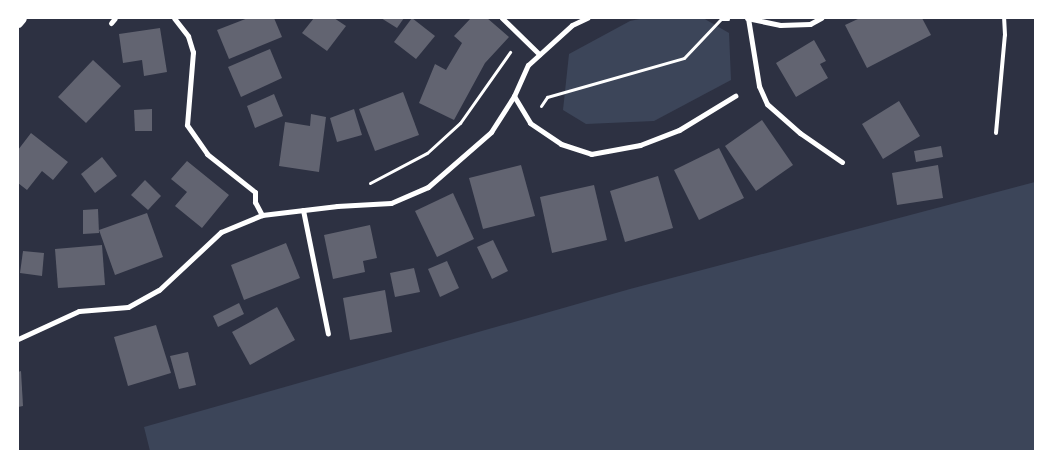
<!DOCTYPE html>
<style>
body{margin:0}
#map{position:relative;width:1053px;height:469px;overflow:hidden;background:#2d3142;font-family:Raleway,sans-serif}
div>[style]{position:absolute}
.green>*{inset:0;background:#3c4559}
.building>*{inset:0;background:#626471}
.path>*{height:3px;margin:-1.5px;padding:0 1.5px;transform-origin:1.5px;border-radius:1.5px;background:#fff}
.service>*{height:4px;margin:-2px;padding:0 2px;transform-origin:2px;border-radius:2px;background:#fff}
.minor>*{height:5px;margin:-2.5px;padding:0 2.5px;transform-origin:2.5px;border-radius:2.5px;background:#fff}
.tertiary>*{height:9px;margin:-4.5px;padding:0 4.5px;transform-origin:4.5px;border-radius:4.5px;background:#fff}
span{translate:-50% -50%;white-space:nowrap;text-align:center;line-height:1.15;-webkit-text-stroke:4px #fff;paint-order:stroke}
.frame{position:absolute;inset:0;border:19px solid #fff;pointer-events:none}
</style>
<div id="map">
<div class="green">
<div style="clip-path:polygon(644px 18px,703px 18px,729px 33px,731px 80px,654px 121px,586px 124px,563px 110px,569px 54px,630px 21px)"></div>
<div style="clip-path:polygon(1035px 182px,1035px 451px,150px 451px,144px 427px,630px 289px)"></div>
</div>
<div class="building">
<div style="clip-path:polygon(248px 18px,274px 18px,282px 37px,229px 59px,217px 30px)"></div>
<div style="clip-path:polygon(314px 18px,334px 18px,346px 26px,327px 51px,302px 33px)"></div>
<div style="clip-path:polygon(381px 18px,404px 18px,397px 28px)"></div>
<div style="clip-path:polygon(412px 18px,435px 36px,416px 59px,394px 42px)"></div>
<div style="clip-path:polygon(471px 18px,487px 18px,509px 37px,485px 63px,454px 120px,419px 103px,435px 64px,446px 70px,462px 43px,454px 36px)"></div>
<div style="clip-path:polygon(860px 18px,922px 18px,931px 35px,867px 68px,845px 25px)"></div>
<div style="clip-path:polygon(160px 28px,167px 72px,144px 76px,142px 60px,123px 63px,119px 34px)"></div>
<div style="clip-path:polygon(814px 40px,826px 61px,820px 64px,828px 78px,796px 97px,776px 63px)"></div>
<div style="clip-path:polygon(270px 49px,282px 78px,241px 97px,228px 67px)"></div>
<div style="clip-path:polygon(93px 60px,121px 86px,86px 123px,58px 97px)"></div>
<div style="clip-path:polygon(403px 92px,419px 135px,375px 151px,359px 109px)"></div>
<div style="clip-path:polygon(274px 94px,283px 116px,255px 128px,247px 106px)"></div>
<div style="clip-path:polygon(899px 101px,920px 136px,883px 159px,862px 124px)"></div>
<div style="clip-path:polygon(152px 109px,152px 131px,135px 131px,134px 110px)"></div>
<div style="clip-path:polygon(354px 109px,362px 135px,337px 142px,330px 118px)"></div>
<div style="clip-path:polygon(311px 114px,326px 117px,319px 172px,279px 166px,285px 122px,310px 126px)"></div>
<div style="clip-path:polygon(762px 120px,793px 165px,756px 191px,725px 146px)"></div>
<div style="clip-path:polygon(31px 133px,68px 162px,53px 180px,42px 171px,27px 190px,18px 183px,18px 150px)"></div>
<div style="clip-path:polygon(941px 146px,943px 157px,916px 162px,914px 151px)"></div>
<div style="clip-path:polygon(719px 148px,744px 198px,699px 220px,674px 170px)"></div>
<div style="clip-path:polygon(102px 157px,117px 176px,95px 193px,81px 174px)"></div>
<div style="clip-path:polygon(187px 161px,229px 195px,202px 228px,175px 206px,187px 192px,171px 179px)"></div>
<div style="clip-path:polygon(521px 165px,535px 216px,483px 229px,469px 178px)"></div>
<div style="clip-path:polygon(938px 165px,943px 198px,897px 205px,892px 173px)"></div>
<div style="clip-path:polygon(658px 176px,673px 228px,625px 242px,610px 191px)"></div>
<div style="clip-path:polygon(145px 180px,161px 196px,148px 210px,131px 195px)"></div>
<div style="clip-path:polygon(594px 185px,607px 240px,552px 253px,540px 197px)"></div>
<div style="clip-path:polygon(453px 193px,474px 239px,437px 257px,415px 211px)"></div>
<div style="clip-path:polygon(98px 209px,99px 233px,83px 234px,83px 210px)"></div>
<div style="clip-path:polygon(147px 213px,163px 257px,115px 275px,99px 230px)"></div>
<div style="clip-path:polygon(370px 225px,377px 258px,363px 261px,365px 272px,333px 279px,324px 235px)"></div>
<div style="clip-path:polygon(493px 240px,508px 271px,492px 279px,477px 247px)"></div>
<div style="clip-path:polygon(286px 243px,300px 278px,244px 300px,231px 265px)"></div>
<div style="clip-path:polygon(102px 245px,105px 285px,58px 288px,55px 249px)"></div>
<div style="clip-path:polygon(23px 251px,44px 253px,42px 276px,20px 273px)"></div>
<div style="clip-path:polygon(447px 261px,459px 288px,440px 297px,428px 269px)"></div>
<div style="clip-path:polygon(414px 268px,420px 292px,395px 297px,390px 273px)"></div>
<div style="clip-path:polygon(385px 290px,392px 332px,350px 340px,343px 298px)"></div>
<div style="clip-path:polygon(239px 303px,244px 314px,218px 327px,213px 316px)"></div>
<div style="clip-path:polygon(277px 307px,295px 340px,250px 365px,232px 332px)"></div>
<div style="clip-path:polygon(156px 325px,171px 373px,128px 386px,114px 337px)"></div>
<div style="clip-path:polygon(188px 352px,196px 385px,179px 389px,170px 356px)"></div>
<div style="clip-path:polygon(21px 371px,23px 406px,18px 407px,18px 372px)"></div>
</div>
<div class="path">
<div style="left:541px;top:106px;width:11px;rotate:-56deg"></div>
<div style="left:547px;top:97px;width:142px;rotate:-15.9deg"></div>
<div style="left:684px;top:58px;width:54px;rotate:-46.5deg"></div>
<div style="left:721px;top:19px;width:7px"></div>
<div style="left:370px;top:183px;width:64px;rotate:-27.8deg"></div>
<div style="left:427px;top:153px;width:45px;rotate:-42.3deg"></div>
<div style="left:460px;top:123px;width:87px;rotate:-54.8deg"></div>
</div>
<div class="service">
<div style="left:996px;top:133px;width:98px;rotate:-84.8deg"></div>
<div style="left:1005px;top:35px;width:17px;rotate:-93deg"></div>
</div>
<div class="minor">
<div style="left:174px;top:18px;width:23px;rotate:52deg"></div>
<div style="left:188px;top:36px;width:17px;rotate:73deg"></div>
<div style="left:193px;top:52px;width:73px;rotate:94.7deg"></div>
<div style="left:187px;top:125px;width:35px;rotate:55deg"></div>
<div style="left:207px;top:154px;width:61px;rotate:38.4deg"></div>
<div style="left:255px;top:192px;width:10px;rotate:90deg"></div>
<div style="left:255px;top:202px;width:15px;rotate:62deg"></div>
<div style="left:502px;top:18px;width:52px;rotate:44.2deg"></div>
<div style="left:747px;top:18px;width:34px;rotate:12deg"></div>
<div style="left:780px;top:25px;width:30px;rotate:-2deg"></div>
<div style="left:810px;top:24px;width:13px;rotate:-29deg"></div>
<div style="left:748px;top:18px;width:69px;rotate:80.8deg"></div>
<div style="left:759px;top:86px;width:20px;rotate:66deg"></div>
<div style="left:767px;top:104px;width:44px;rotate:41.3deg"></div>
<div style="left:800px;top:133px;width:51px;rotate:34.6deg"></div>
<div style="left:111px;top:23px;width:6px;rotate:-51deg"></div>
<div style="left:514px;top:96px;width:31px;rotate:59deg"></div>
<div style="left:530px;top:123px;width:37px;rotate:34deg"></div>
<div style="left:561px;top:144px;width:32px;rotate:18deg"></div>
<div style="left:591px;top:154px;width:50px;rotate:-10.4deg"></div>
<div style="left:640px;top:145px;width:42px;rotate:-21deg"></div>
<div style="left:679px;top:130px;width:66px;rotate:-31.3deg"></div>
<div style="left:303px;top:210px;width:126px;rotate:78.6deg"></div>
<div style="left:18px;top:339px;width:67px;rotate:-24.7deg"></div>
<div style="left:79px;top:311px;width:49px;rotate:-4.7deg"></div>
<div style="left:128px;top:307px;width:35px;rotate:-29deg"></div>
<div style="left:159px;top:290px;width:85px;rotate:-43.1deg"></div>
<div style="left:221px;top:232px;width:44px;rotate:-22.5deg"></div>
<div style="left:262px;top:215px;width:76px;rotate:-6.8deg"></div>
<div style="left:337px;top:206px;width:54px;rotate:-3.2deg"></div>
<div style="left:391px;top:203px;width:40px;rotate:-23.4deg"></div>
<div style="left:428px;top:187px;width:84px;rotate:-41.1deg"></div>
<div style="left:491px;top:132px;width:43px;rotate:-57.4deg"></div>
<div style="left:514px;top:96px;width:34px;rotate:-66deg"></div>
<div style="left:528px;top:65px;width:59px;rotate:-42.3deg"></div>
<div style="left:572px;top:25px;width:17px;rotate:-25deg"></div>
</div>
<div class="tertiary">
<div style="left:18px;top:23px;width:6px;rotate:-51deg"></div>
</div>
<div class="frame"></div>
</div>
